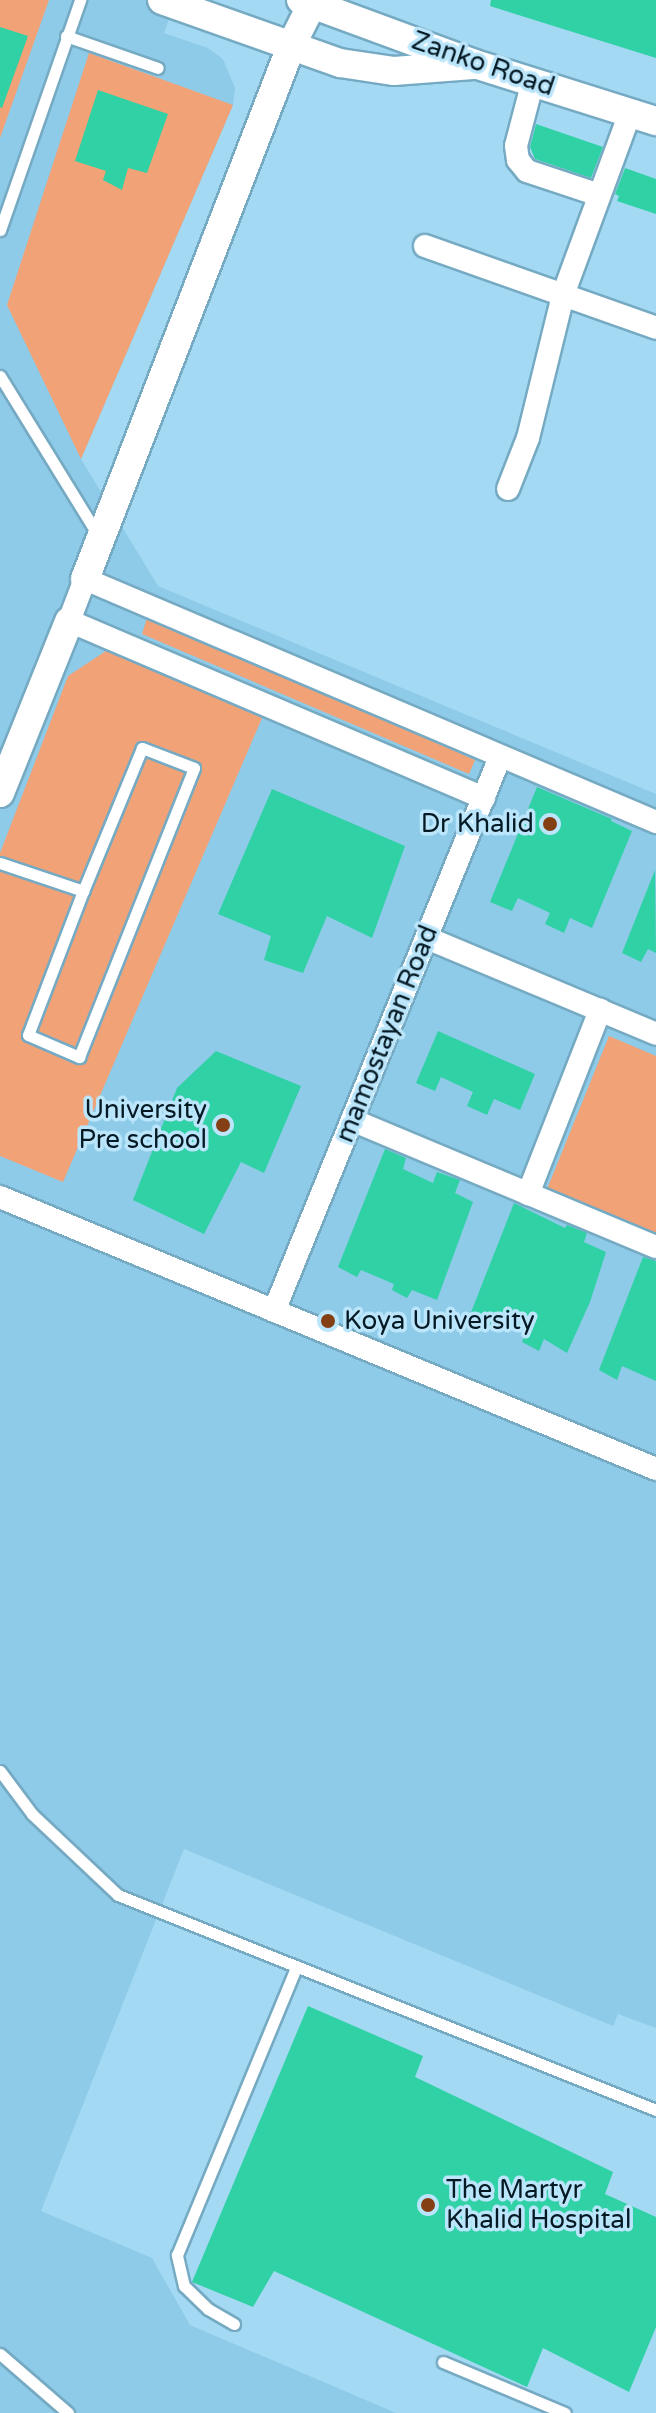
<!DOCTYPE html>
<style>
body{margin:0}
#map{position:relative;width:656px;height:2413px;overflow:hidden;background:#a4d9f3;font-family:"Varela Round",sans-serif}
div>[style]{position:absolute}
.built>*{inset:0;background:#8ecbe8}
.green>*{inset:0;background:#f1a277}
.building>*{inset:0;background:#2fd1a5}
.roads{filter:drop-shadow(2px 0 #76aac3) drop-shadow(-2px 0 #76aac3) drop-shadow(0 2px #76aac3) drop-shadow(0 -2px #76aac3)}
.service>*{height:11px;margin:-5.5px;padding:0 5.5px;transform-origin:5.5px;border-radius:5.5px;background:#fff}
.minor>*{height:22px;margin:-11px;padding:0 11px;transform-origin:11px;border-radius:11px;background:#fff}
.tertiary>*{height:28px;margin:-14px;padding:0 14px;transform-origin:14px;border-radius:14px;background:#fff}
.dots>*{width:22px;height:22px;translate:-50% -50%;box-sizing:border-box;border:4px solid #bae5fa;border-radius:50%}
span{translate:-50% -50%;white-space:nowrap;text-align:center;line-height:1.15;-webkit-text-stroke:7px #bae5fa;paint-order:stroke}
.street-label{font-size:26px;color:#041923}
.poi-label{font-size:26px;color:#041923}
.right{translate:-100% -50%;text-align:right}
.left{translate:0 -50%;text-align:left}
</style>
<div id="map">
<div class="built">
<div style="clip-path:polygon(0 0,176px 0,164px 33px,208px 48px,223px 59px,235px 88px,233px 105px,81px 459px,158px 586px,656px 794px,656px 2028px,618px 2014px,613px 2026px,184px 1849px,41px 2211px,152px 2258px,190px 2325px,396px 2413px,0 2413px)"></div>
</div>
<div class="green">
<div style="clip-path:polygon(0 0,49px 0,0 138px)"></div>
<div style="clip-path:polygon(89px 53px,233px 105px,81px 459px,7px 305px)"></div>
<div style="clip-path:polygon(148px 615px,475px 760px,469px 774px,142px 634px)"></div>
<div style="clip-path:polygon(112px 647px,265px 711px,63px 1182px,0 1156px,0 853px,68px 676px)"></div>
<div style="clip-path:polygon(609px 1036px,656px 1056px,656px 1235px,547px 1189px)"></div>
</div>
<div class="building">
<div style="clip-path:polygon(491px 0,656px 0,656px 58px,490px 6px)"></div>
<div style="clip-path:polygon(0 27px,28px 36px,2px 108px,0 107px)"></div>
<div style="clip-path:polygon(98px 90px,168px 114px,147px 173px,128px 168px,122px 190px,103px 180px,106px 171px,75px 161px)"></div>
<div style="clip-path:polygon(536px 124px,603px 147px,591px 178px,535px 159px,530px 147px)"></div>
<div style="clip-path:polygon(625px 168px,656px 179px,656px 214px,617px 201px,619px 196px,615px 194px)"></div>
<div style="clip-path:polygon(537px 787px,612px 819px,611px 821px,632px 831px,592px 928px,570px 918px,564px 933px,545px 924px,550px 913px,518px 898px,512px 911px,490px 902px)"></div>
<div style="clip-path:polygon(272px 789px,405px 846px,372px 938px,327px 916px,303px 973px,264px 960px,271px 936px,218px 914px)"></div>
<div style="clip-path:polygon(655px 870px,656px 953px,648px 949px,641px 962px,622px 953px)"></div>
<div style="clip-path:polygon(438px 1031px,535px 1074px,520px 1110px,494px 1099px,487px 1115px,467px 1106px,473px 1092px,441px 1077px,435px 1091px,416px 1083px)"></div>
<div style="clip-path:polygon(216px 1051px,301px 1086px,264px 1173px,241px 1162px,204px 1234px,133px 1200px,177px 1088px)"></div>
<div style="clip-path:polygon(385px 1149px,406px 1158px,403px 1169px,433px 1183px,437px 1172px,460px 1180px,455px 1193px,473px 1202px,437px 1300px,412px 1290px,407px 1298px,392px 1290px,394px 1284px,361px 1270px,357px 1277px,338px 1267px)"></div>
<div style="clip-path:polygon(514px 1203px,565px 1228px,567px 1225px,587px 1233px,584px 1242px,606px 1252px,590px 1302px,567px 1353px,544px 1339px,539px 1351px,522px 1342px,526px 1332px,494px 1316px,490px 1327px,468px 1320px)"></div>
<div style="clip-path:polygon(643px 1257px,656px 1261px,656px 1381px,622px 1366px,617px 1380px,599px 1370px)"></div>
<div style="clip-path:polygon(308px 2006px,423px 2056px,415px 2077px,613px 2172px,605px 2194px,656px 2217px,656px 2327px,629px 2392px,543px 2348px,527px 2387px,274px 2271px,253px 2307px,192px 2282px)"></div>
</div>
<div class="roads">
<div class="service">
<div style="left:66px;top:36px;width:97px;rotate:19.2deg"></div>
<div style="left:0;top:230px;width:244px;rotate:-70.8deg"></div>
<div style="left:0;top:376px;width:187px;rotate:58.4deg"></div>
<div style="left:0;top:863px;width:88px;rotate:18.6deg"></div>
<div style="left:83px;top:891px;width:154px;rotate:110.9deg"></div>
<div style="left:28px;top:1035px;width:56px;rotate:23.3deg"></div>
<div style="left:79px;top:1057px;width:311px;rotate:-68.3deg"></div>
<div style="left:194px;top:768px;width:56px;rotate:-159deg"></div>
<div style="left:142px;top:748px;width:155px;rotate:112.4deg"></div>
<div style="left:0;top:1771px;width:54px;rotate:53.3deg"></div>
<div style="left:32px;top:1814px;width:118px;rotate:43.3deg"></div>
<div style="left:118px;top:1895px;width:579px;rotate:21.78deg"></div>
<div style="left:234px;top:2324px;width:30px;rotate:-150deg"></div>
<div style="left:208px;top:2309px;width:33px;rotate:-136deg"></div>
<div style="left:184px;top:2286px;width:32px;rotate:-103deg"></div>
<div style="left:177px;top:2255px;width:311px;rotate:-67.5deg"></div>
<div style="left:0;top:2354px;width:90px;rotate:40.9deg"></div>
<div style="left:443px;top:2362px;width:132px;rotate:22.7deg"></div>
</div>
<div class="minor">
<div style="left:533px;top:81px;width:67px;rotate:104.7deg"></div>
<div style="left:516px;top:146px;width:14px;rotate:82deg"></div>
<div style="left:518px;top:160px;width:14px;rotate:51deg"></div>
<div style="left:527px;top:171px;width:76px;rotate:18.4deg"></div>
<div style="left:425px;top:246px;width:245px;rotate:19.5deg"></div>
<div style="left:508px;top:489px;width:55px;rotate:-68.6deg"></div>
<div style="left:528px;top:438px;width:147px;rotate:-76.2deg"></div>
<div style="left:563px;top:295px;width:194px;rotate:-69.8deg"></div>
<div style="left:484px;top:798px;width:451px;rotate:-156.9deg"></div>
<div style="left:69px;top:621px;width:45px;rotate:-69.1deg"></div>
<div style="left:85px;top:579px;width:621px;rotate:23.05deg"></div>
<div style="left:427px;top:938px;width:248px;rotate:22.7deg"></div>
<div style="left:352px;top:1120px;width:329px;rotate:22.7deg"></div>
<div style="left:528px;top:1194px;width:198px;rotate:-68.6deg"></div>
<div style="left:0;top:1197px;width:710px;rotate:22.52deg"></div>
<div style="left:274px;top:1311px;width:598px;rotate:-67.81deg"></div>
</div>
<div class="tertiary">
<div style="left:162px;top:0;width:189px;rotate:19.5deg"></div>
<div style="left:340px;top:63px;width:55px;rotate:8.4deg"></div>
<div style="left:394px;top:71px;width:79px;rotate:-4.3deg"></div>
<div style="left:301px;top:0;width:185px;rotate:20.2deg"></div>
<div style="left:475px;top:64px;width:190px;rotate:17.5deg"></div>
<div style="left:85px;top:579px;width:574px;rotate:-68.85deg"></div>
<div style="left:292px;top:44px;width:49px;rotate:-63.4deg"></div>
<div style="left:0;top:793px;width:185px;rotate:-68.1deg"></div>
</div>
</div>
<div class="dots">
<div style="left:550px;top:824px;background:#844014"></div>
<div style="left:223px;top:1125px;background:#844014"></div>
<div style="left:328px;top:1321px;background:#844014"></div>
<div style="left:428px;top:2205px;background:#844014"></div>
</div>
<div class="street-label">
<span style="left:483px;top:64px;rotate:19deg">Zanko Road</span>
<span style="left:387px;top:1034px;rotate:-68deg">mamostayan Road</span>
</div>
<div class="poi-label">
<span class="right" style="left:534px;top:824px">Dr Khalid</span>
<span class="right" style="left:207px;top:1125px">University<br>Pre school</span>
<span class="left" style="left:344px;top:1321px">Koya University</span>
<span class="left" style="left:446px;top:2205px">The Martyr<br>Khalid Hospital</span>
</div>
</div>
